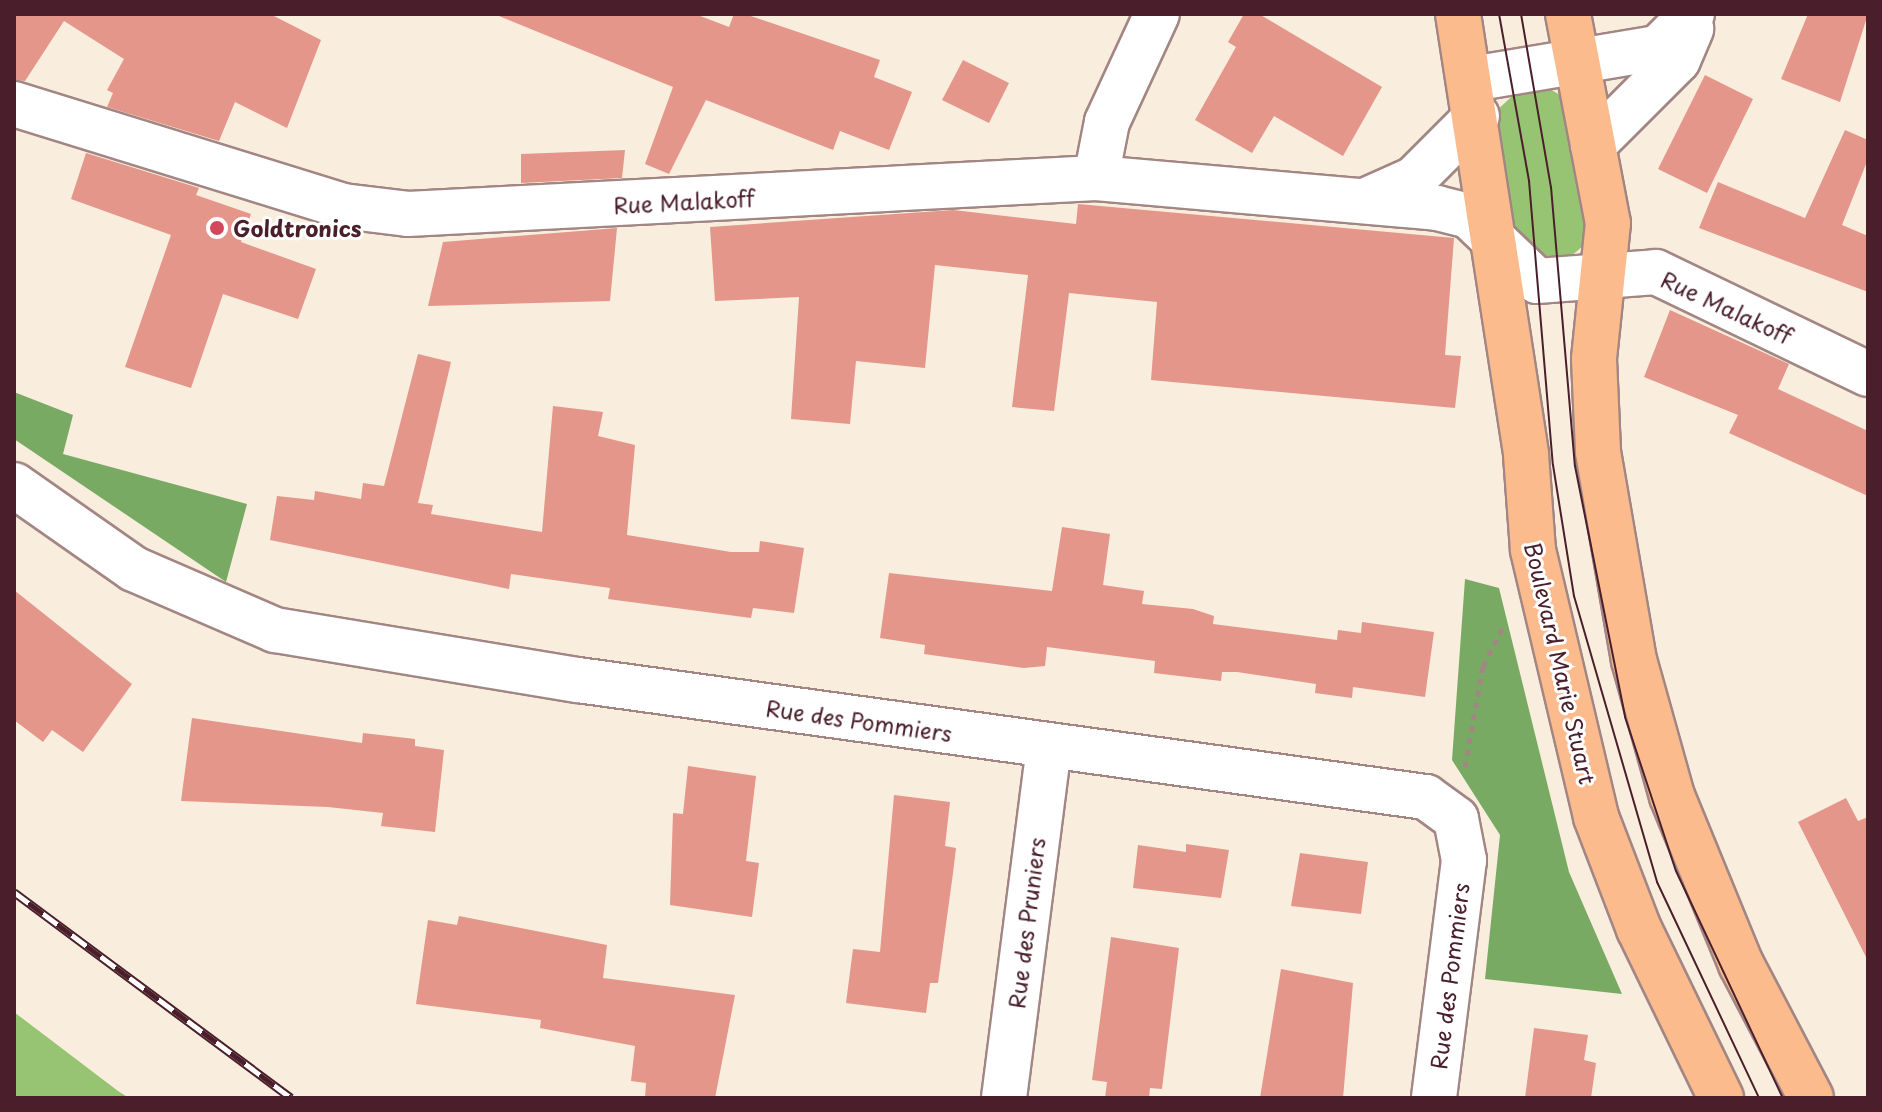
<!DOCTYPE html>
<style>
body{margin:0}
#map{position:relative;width:1882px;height:1112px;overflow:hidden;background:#f9edde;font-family:"Playpen Sans",sans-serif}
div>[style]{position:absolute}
.green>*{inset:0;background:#97c472}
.forest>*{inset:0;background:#79aa64}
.building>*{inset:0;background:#e39689}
.path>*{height:5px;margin-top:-2.5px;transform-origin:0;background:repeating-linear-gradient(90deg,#a28684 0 6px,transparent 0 12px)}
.roads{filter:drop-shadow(2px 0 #a28684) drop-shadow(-2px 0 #a28684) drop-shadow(0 2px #a28684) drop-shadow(0 -2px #a28684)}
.minor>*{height:44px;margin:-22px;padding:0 22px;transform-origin:22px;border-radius:22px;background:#fff}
.major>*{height:44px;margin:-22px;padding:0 22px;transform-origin:22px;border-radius:22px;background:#fbbb8c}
.tram>*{height:2px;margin:-1px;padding:0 1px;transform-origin:1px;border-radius:1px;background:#4a1f2b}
.rail>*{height:9px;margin-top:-4.5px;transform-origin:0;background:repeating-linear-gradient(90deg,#fff 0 18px,#4a1f2b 0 36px);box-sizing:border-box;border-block:2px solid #4a1f2b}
.dots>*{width:22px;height:22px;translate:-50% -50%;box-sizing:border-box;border:4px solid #fff;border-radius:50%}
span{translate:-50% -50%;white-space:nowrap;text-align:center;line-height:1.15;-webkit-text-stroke:6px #fff;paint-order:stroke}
.street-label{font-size:22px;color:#4a1f2b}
.poi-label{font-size:22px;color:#4a1f2b;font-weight:700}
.left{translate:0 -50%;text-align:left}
.frame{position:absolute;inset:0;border:16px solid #4a1f2b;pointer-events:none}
</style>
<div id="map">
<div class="green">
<div style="clip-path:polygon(1547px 87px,1571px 102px,1590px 223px,1584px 245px,1568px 259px,1545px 262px,1515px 245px,1495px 112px,1521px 88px)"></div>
<div style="clip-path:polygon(14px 1012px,118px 1091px,129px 1098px,14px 1098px)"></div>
</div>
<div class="forest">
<div style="clip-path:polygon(14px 392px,73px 415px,63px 454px,247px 504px,226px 582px,14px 439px)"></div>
<div style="clip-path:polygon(1465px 579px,1499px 588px,1569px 872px,1622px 994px,1485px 979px,1500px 835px,1452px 760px)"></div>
</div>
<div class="building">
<div style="clip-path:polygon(14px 14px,270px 14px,321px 40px,287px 128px,235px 102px,219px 141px,107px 107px,113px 93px,107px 90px,124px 59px,64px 21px,25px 81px,14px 80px)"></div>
<div style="clip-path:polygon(494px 14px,695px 14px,729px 27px,734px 14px,745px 14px,880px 60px,874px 77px,912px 92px,889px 150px,840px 131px,833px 150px,706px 100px,669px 174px,645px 164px,673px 87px)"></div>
<div style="clip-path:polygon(1244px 14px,1259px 14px,1382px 87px,1343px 156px,1274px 116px,1252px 153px,1195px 120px,1236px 47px,1228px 42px)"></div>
<div style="clip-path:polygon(1808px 14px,1868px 14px,1840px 102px,1781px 79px)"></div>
<div style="clip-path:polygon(963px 60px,1009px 83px,989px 123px,942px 100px)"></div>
<div style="clip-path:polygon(1705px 75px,1753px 99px,1707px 193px,1658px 169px)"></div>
<div style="clip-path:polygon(1845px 130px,1868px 140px,1868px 159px,1842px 225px,1868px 236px,1868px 292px,1699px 228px,1718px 182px,1805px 218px)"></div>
<div style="clip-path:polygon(625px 150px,622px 178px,521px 183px,521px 154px)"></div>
<div style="clip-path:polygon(86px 153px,199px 188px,196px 195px,251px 214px,241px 242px,316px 269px,298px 319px,223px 294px,191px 388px,125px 367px,171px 235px,71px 199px)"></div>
<div style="clip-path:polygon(1078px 204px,1454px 238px,1445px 355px,1461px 356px,1455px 408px,1151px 380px,1157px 302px,1069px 293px,1054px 411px,1012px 407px,1028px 275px,935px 265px,925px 368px,856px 361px,850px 424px,791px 419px,799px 297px,715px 301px,710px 227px,953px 210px,1076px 224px)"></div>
<div style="clip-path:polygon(617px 228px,610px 301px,428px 306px,443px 242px)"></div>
<div style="clip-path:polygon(1670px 310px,1789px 364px,1778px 389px,1868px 431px,1868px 496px,1729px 433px,1738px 415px,1644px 377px)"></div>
<div style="clip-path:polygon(418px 354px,451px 362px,418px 503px,433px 505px,431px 514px,542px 532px,553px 406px,603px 412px,598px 436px,635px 445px,627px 535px,731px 552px,759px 552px,760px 541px,804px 548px,794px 613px,753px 608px,751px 618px,608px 599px,610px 588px,511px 574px,509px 589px,270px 540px,277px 496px,314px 500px,315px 491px,361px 499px,363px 483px,384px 486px)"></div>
<div style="clip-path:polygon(1062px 527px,1110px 534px,1103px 585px,1144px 591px,1142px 604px,1193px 609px,1214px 616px,1213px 624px,1337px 640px,1338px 630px,1361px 633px,1362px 622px,1434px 632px,1425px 697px,1353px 687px,1352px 698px,1315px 693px,1316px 684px,1237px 672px,1222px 672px,1221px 681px,1154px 673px,1155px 661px,1047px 647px,1045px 666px,1024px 668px,924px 654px,925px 645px,880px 638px,889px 573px,1052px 591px)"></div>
<div style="clip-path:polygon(14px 590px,132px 684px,83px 752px,52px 730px,43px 742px,14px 720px)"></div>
<div style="clip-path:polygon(192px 718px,362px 743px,363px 733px,415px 739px,415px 746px,444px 750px,435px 832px,381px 826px,383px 813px,328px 807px,181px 801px)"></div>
<div style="clip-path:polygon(688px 766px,756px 776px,746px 861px,759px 863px,752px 917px,670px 905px,673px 813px,683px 814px)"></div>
<div style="clip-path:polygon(894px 795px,950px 802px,945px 846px,956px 848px,953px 873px,938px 983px,930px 983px,926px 1013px,846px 1003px,853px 949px,880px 952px)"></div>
<div style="clip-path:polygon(1846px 798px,1858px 821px,1868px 817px,1868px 961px,1798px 822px)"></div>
<div style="clip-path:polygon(1186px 844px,1229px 850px,1221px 898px,1133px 888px,1138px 845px,1186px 852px)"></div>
<div style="clip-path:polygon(1300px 853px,1368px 862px,1361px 914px,1291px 906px)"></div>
<div style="clip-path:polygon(459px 916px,607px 945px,603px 978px,735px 995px,715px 1098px,645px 1098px,646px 1083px,631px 1081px,635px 1046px,540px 1028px,541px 1020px,416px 1004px,428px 920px,457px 925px)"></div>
<div style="clip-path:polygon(1111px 937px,1179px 948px,1162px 1089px,1150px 1088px,1149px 1098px,1105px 1098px,1107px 1082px,1092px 1080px)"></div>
<div style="clip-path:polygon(1281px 969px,1353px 983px,1343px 1098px,1260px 1098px)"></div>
<div style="clip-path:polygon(1534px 1028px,1588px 1035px,1584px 1060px,1596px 1063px,1591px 1098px,1525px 1098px)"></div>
</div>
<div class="path">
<div style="left:1465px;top:767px;width:103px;rotate:-79.9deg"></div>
<div style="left:1483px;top:666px;width:44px;rotate:-62.9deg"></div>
</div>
<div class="roads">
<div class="minor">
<div style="left:1472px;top:79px;width:189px;rotate:-9.5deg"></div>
<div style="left:1658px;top:48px;width:48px;rotate:-45deg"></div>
<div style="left:14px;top:104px;width:344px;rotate:17.2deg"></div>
<div style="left:343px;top:206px;width:65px;rotate:7deg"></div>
<div style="left:408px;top:214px;width:689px;rotate:-3deg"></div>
<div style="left:1096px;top:178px;width:342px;rotate:5deg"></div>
<div style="left:1437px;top:208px;width:33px;rotate:14deg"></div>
<div style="left:1469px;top:216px;width:94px;rotate:43.7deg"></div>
<div style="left:1537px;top:281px;width:119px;rotate:-4.3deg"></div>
<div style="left:1656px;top:272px;width:235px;rotate:25.7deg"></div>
<div style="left:1593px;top:145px;width:120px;rotate:-45deg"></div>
<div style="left:1678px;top:60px;width:34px;rotate:-67deg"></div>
<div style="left:1096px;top:178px;width:57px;rotate:-78.9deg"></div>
<div style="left:1107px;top:122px;width:119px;rotate:-65.2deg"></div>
<div style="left:1369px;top:199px;width:49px;rotate:-24deg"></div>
<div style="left:1414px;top:179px;width:89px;rotate:-45deg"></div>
<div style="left:14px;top:485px;width:146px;rotate:35deg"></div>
<div style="left:134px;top:569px;width:154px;rotate:23.4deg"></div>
<div style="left:275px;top:630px;width:307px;rotate:9.4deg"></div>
<div style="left:578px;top:680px;width:856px;rotate:7.86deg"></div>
<div style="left:1426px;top:797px;width:37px;rotate:36deg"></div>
<div style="left:1456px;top:819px;width:42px;rotate:79deg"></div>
<div style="left:1464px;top:860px;width:240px;rotate:97.2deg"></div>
<div style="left:1004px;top:1098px;width:354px;rotate:-82.7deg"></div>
</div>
<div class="major">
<div style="left:1458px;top:14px;width:446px;rotate:81.2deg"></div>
<div style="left:1526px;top:455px;width:95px;rotate:85.8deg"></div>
<div style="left:1533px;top:550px;width:274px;rotate:76.7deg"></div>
<div style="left:1596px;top:817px;width:120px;rotate:69deg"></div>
<div style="left:1639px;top:929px;width:188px;rotate:64.1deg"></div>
<div style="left:1568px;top:14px;width:213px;rotate:79.2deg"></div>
<div style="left:1608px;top:223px;width:137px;rotate:95.9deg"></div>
<div style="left:1594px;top:359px;width:93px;rotate:87.5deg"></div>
<div style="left:1598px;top:452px;width:211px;rotate:80.2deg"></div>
<div style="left:1634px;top:660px;width:141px;rotate:74.4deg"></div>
<div style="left:1672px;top:796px;width:182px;rotate:67.7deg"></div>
<div style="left:1741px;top:964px;width:151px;rotate:62.4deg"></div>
</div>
</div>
<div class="tram">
<div style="left:1499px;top:14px;width:170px;rotate:79.8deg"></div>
<div style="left:1529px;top:181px;width:285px;rotate:85.2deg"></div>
<div style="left:1553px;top:465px;width:133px;rotate:80.9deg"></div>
<div style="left:1574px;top:596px;width:298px;rotate:73.8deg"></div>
<div style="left:1657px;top:882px;width:239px;rotate:64.7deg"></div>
<div style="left:1521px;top:14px;width:176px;rotate:80.2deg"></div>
<div style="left:1551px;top:187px;width:280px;rotate:85.1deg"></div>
<div style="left:1575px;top:466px;width:256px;rotate:78.7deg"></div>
<div style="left:1625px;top:717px;width:162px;rotate:71.7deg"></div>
<div style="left:1676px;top:871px;width:251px;rotate:64.8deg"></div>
</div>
<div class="rail">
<div style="left:14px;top:892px;width:345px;rotate:36.6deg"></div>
</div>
<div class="dots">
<div style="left:217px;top:228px;background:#d1495b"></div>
</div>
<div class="street-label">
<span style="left:684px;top:201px;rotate:-3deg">Rue Malakoff</span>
<span style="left:1727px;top:307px;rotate:25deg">Rue Malakoff</span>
<span style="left:1561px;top:663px;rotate:77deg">Boulevard Marie Stuart</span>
<span style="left:859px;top:720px;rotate:8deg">Rue des Pommiers</span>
<span style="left:1026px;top:923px;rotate:-83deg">Rue des Pruniers</span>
<span style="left:1449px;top:976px;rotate:-83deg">Rue des Pommiers</span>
</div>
<div class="poi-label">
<span class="left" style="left:233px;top:228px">Goldtronics</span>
</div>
<div class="frame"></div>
</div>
